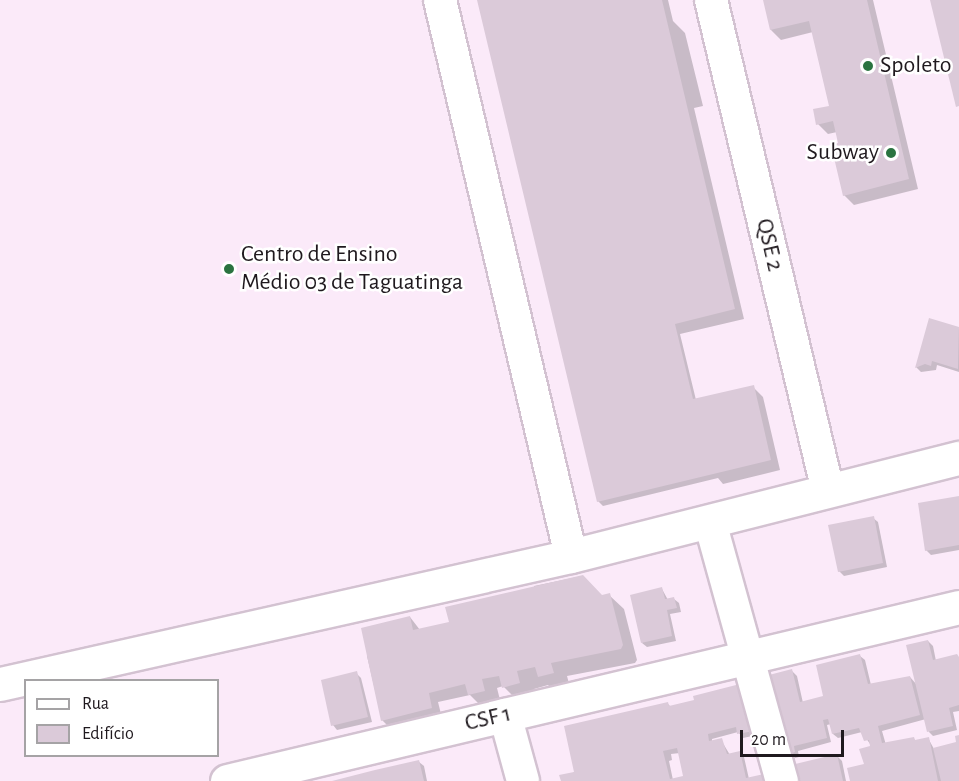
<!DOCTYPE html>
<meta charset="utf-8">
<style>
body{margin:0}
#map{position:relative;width:959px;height:781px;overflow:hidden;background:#fbeaf9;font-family:"Alegreya Sans",sans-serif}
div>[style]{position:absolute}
.shadow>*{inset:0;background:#0003}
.building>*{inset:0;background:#dbcad9}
.roads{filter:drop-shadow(2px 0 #d3c2d1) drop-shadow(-2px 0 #d3c2d1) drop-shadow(0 2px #d3c2d1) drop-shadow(0 -2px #d3c2d1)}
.minor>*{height:32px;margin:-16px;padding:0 16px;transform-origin:16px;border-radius:16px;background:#fff}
.tertiary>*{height:33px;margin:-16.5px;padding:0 16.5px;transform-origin:16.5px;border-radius:16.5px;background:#fff}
.dots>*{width:16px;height:16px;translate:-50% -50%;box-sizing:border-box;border:3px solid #fff;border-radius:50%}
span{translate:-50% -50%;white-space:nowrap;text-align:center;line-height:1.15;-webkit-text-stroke:5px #fff;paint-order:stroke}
.poi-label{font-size:24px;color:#1f191e}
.left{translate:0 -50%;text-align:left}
.right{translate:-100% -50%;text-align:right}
.street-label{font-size:24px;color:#1f191e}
.legend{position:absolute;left:24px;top:679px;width:195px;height:78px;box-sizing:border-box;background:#fff;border:2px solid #a5a3a5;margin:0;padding:8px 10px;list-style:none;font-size:18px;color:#1f191e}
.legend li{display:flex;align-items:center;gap:12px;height:30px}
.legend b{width:30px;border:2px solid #a5a3a5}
.scale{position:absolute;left:740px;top:730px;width:104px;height:27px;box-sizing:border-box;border:3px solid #1f191e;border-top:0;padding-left:8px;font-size:18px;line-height:21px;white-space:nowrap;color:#1f191e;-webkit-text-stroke:4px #fff;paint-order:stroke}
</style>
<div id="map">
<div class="shadow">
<div style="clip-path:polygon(478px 0,668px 0,673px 21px,685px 33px,703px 106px,694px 108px,744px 319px,680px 334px,696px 400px,753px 387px,763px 397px,780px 470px,723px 484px,718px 478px,603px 506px,598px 501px)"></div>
<div style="clip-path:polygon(764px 0,873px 0,918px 189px,854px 205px,844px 195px,837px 132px,828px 134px,818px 124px,831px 107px,813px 32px,781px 40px,771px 30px)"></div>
<div style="clip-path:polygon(930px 320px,959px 329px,959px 372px,937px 365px,936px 370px,921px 372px,916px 367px)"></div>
<div style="clip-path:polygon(959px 498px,959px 550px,931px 555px,926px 550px)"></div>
<div style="clip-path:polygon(873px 518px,878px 522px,887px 567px,844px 576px,839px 571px)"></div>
<div style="clip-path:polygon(582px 576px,602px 596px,609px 595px,624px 609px,637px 660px,635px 663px,567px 676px,571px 691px,557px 694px,548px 685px,534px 689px,537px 700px,522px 705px,503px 686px,497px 688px,502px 708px,487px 712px,470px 695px,438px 702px,442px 718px,392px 730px,382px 720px,367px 656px,410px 617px,420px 630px,448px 624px,535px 591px,534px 586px)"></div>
<div style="clip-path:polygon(662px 589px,668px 600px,674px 599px,679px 603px,681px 612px,670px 614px,676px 641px,647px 647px,642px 643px)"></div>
<div style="clip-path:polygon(928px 641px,933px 646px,936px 661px,959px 658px,959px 711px,953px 712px,957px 730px,933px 736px,929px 732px,926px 719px,882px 731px,886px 745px,913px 738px,916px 741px,928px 738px,934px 749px,958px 743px,959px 736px,959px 781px,851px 781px,866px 765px,872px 747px,862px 732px,838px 738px,833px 734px,831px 724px,827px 725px,831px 742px,798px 751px,799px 757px,795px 758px,790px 753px,792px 671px,797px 676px,803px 703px,825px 697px,860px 656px,865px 660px,871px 685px,910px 677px,917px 685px)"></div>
<div style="clip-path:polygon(356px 673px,361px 678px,372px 722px,337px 730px,333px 725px)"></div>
<div style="clip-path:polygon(evenodd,742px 685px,757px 735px,743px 738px,738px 732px,712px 739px,712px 742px,721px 740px,730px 755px,740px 753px,744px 757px,749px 779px,763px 776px,768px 781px,562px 781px,667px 703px,671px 707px,696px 701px,742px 685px,680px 753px,685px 777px,673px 780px,669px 761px,672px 760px,671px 754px,680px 753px)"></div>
<div style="clip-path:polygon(837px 756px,842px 761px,846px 781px,796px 781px)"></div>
<div style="clip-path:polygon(419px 762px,424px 766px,427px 781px,336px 781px)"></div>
</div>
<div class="building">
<div style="clip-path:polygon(477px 0,662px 0,735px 309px,675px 324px,693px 399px,754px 385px,771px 460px,597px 502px)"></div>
<div style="clip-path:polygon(763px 0,867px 0,909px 179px,843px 196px,831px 145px,838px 143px,833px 121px,816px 125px,813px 109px,829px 106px,809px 21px,770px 30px)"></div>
<div style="clip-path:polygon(930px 0,959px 0,959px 106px,956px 107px)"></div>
<div style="clip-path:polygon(929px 318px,959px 327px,958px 369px,932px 361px,931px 366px,925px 364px,915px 368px)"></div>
<div style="clip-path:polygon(959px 496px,959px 545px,925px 551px,918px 503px)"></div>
<div style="clip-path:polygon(874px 516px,883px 563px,838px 572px,828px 525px)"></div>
<div style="clip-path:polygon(583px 575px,602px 595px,610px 593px,623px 645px,621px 649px,551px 663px,554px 673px,538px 677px,535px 667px,517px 671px,520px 683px,502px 688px,499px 676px,482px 679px,485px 691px,468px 695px,465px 684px,429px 693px,432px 708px,381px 721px,361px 628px,410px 616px,413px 630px,449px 622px,445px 607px)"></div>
<div style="clip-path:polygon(662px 587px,665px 599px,674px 597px,677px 608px,667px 610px,672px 636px,641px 643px,630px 595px)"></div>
<div style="clip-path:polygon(928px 640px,933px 660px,957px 654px,959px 657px,959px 705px,949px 708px,953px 726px,927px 732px,906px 645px)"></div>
<div style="clip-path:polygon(860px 654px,868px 684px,910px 676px,920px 715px,878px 726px,882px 743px,914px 737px,915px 740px,929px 737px,938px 781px,850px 781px,847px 768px,864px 764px,859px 749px,870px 746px,869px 740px,864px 741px,859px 728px,832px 734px,828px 719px,823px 720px,827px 738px,794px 746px,795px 752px,789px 754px,769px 675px,792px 669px,800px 702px,823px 696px,816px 665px)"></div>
<div style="clip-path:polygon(357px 671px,368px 717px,331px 726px,321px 680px)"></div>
<div style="clip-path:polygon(evenodd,740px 684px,754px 731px,737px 734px,736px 727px,708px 734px,709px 741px,722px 738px,727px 754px,740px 751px,746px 778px,764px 774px,765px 781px,561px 781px,559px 775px,574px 772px,564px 726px,668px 702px,669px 706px,694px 700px,693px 696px,740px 684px,677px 748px,683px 776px,670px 779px,663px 751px,677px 748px)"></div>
<div style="clip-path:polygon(959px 735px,959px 781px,941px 781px,933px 748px,956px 742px,955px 736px)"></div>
<div style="clip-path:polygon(837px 754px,843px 781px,795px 781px,791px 765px)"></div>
<div style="clip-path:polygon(419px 760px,424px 781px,332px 781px,375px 770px)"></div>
</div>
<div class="roads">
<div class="minor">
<div style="left:440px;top:0;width:571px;rotate:76.74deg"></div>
<div style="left:711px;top:0;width:505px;rotate:76.6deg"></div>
<div style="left:710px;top:522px;width:269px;rotate:74.5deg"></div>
<div style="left:505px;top:715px;width:68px;rotate:74.7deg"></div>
</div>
<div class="tertiary">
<div style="left:0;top:684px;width:585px;rotate:-12.64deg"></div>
<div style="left:571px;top:556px;width:400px;rotate:-14.2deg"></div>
<div style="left:227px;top:781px;width:752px;rotate:-13.37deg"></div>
</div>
</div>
<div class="dots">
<div style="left:868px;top:66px;background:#2a7340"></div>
<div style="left:891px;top:153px;background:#2a7340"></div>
<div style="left:229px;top:269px;background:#2a7340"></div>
</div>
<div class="poi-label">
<span class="left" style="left:880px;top:66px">Spoleto</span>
<span class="right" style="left:879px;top:153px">Subway</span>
<span class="left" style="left:241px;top:269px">Centro de Ensino<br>Médio 03 de Taguatinga</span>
</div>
<div class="street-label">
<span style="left:769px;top:245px;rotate:77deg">QSE 2</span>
<span style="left:488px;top:719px;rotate:-13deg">CSF 1</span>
</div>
<ul class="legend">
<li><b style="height:8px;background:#fff"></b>Rua</li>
<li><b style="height:16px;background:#dbcad9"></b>Edifício</li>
</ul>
<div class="scale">20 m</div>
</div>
